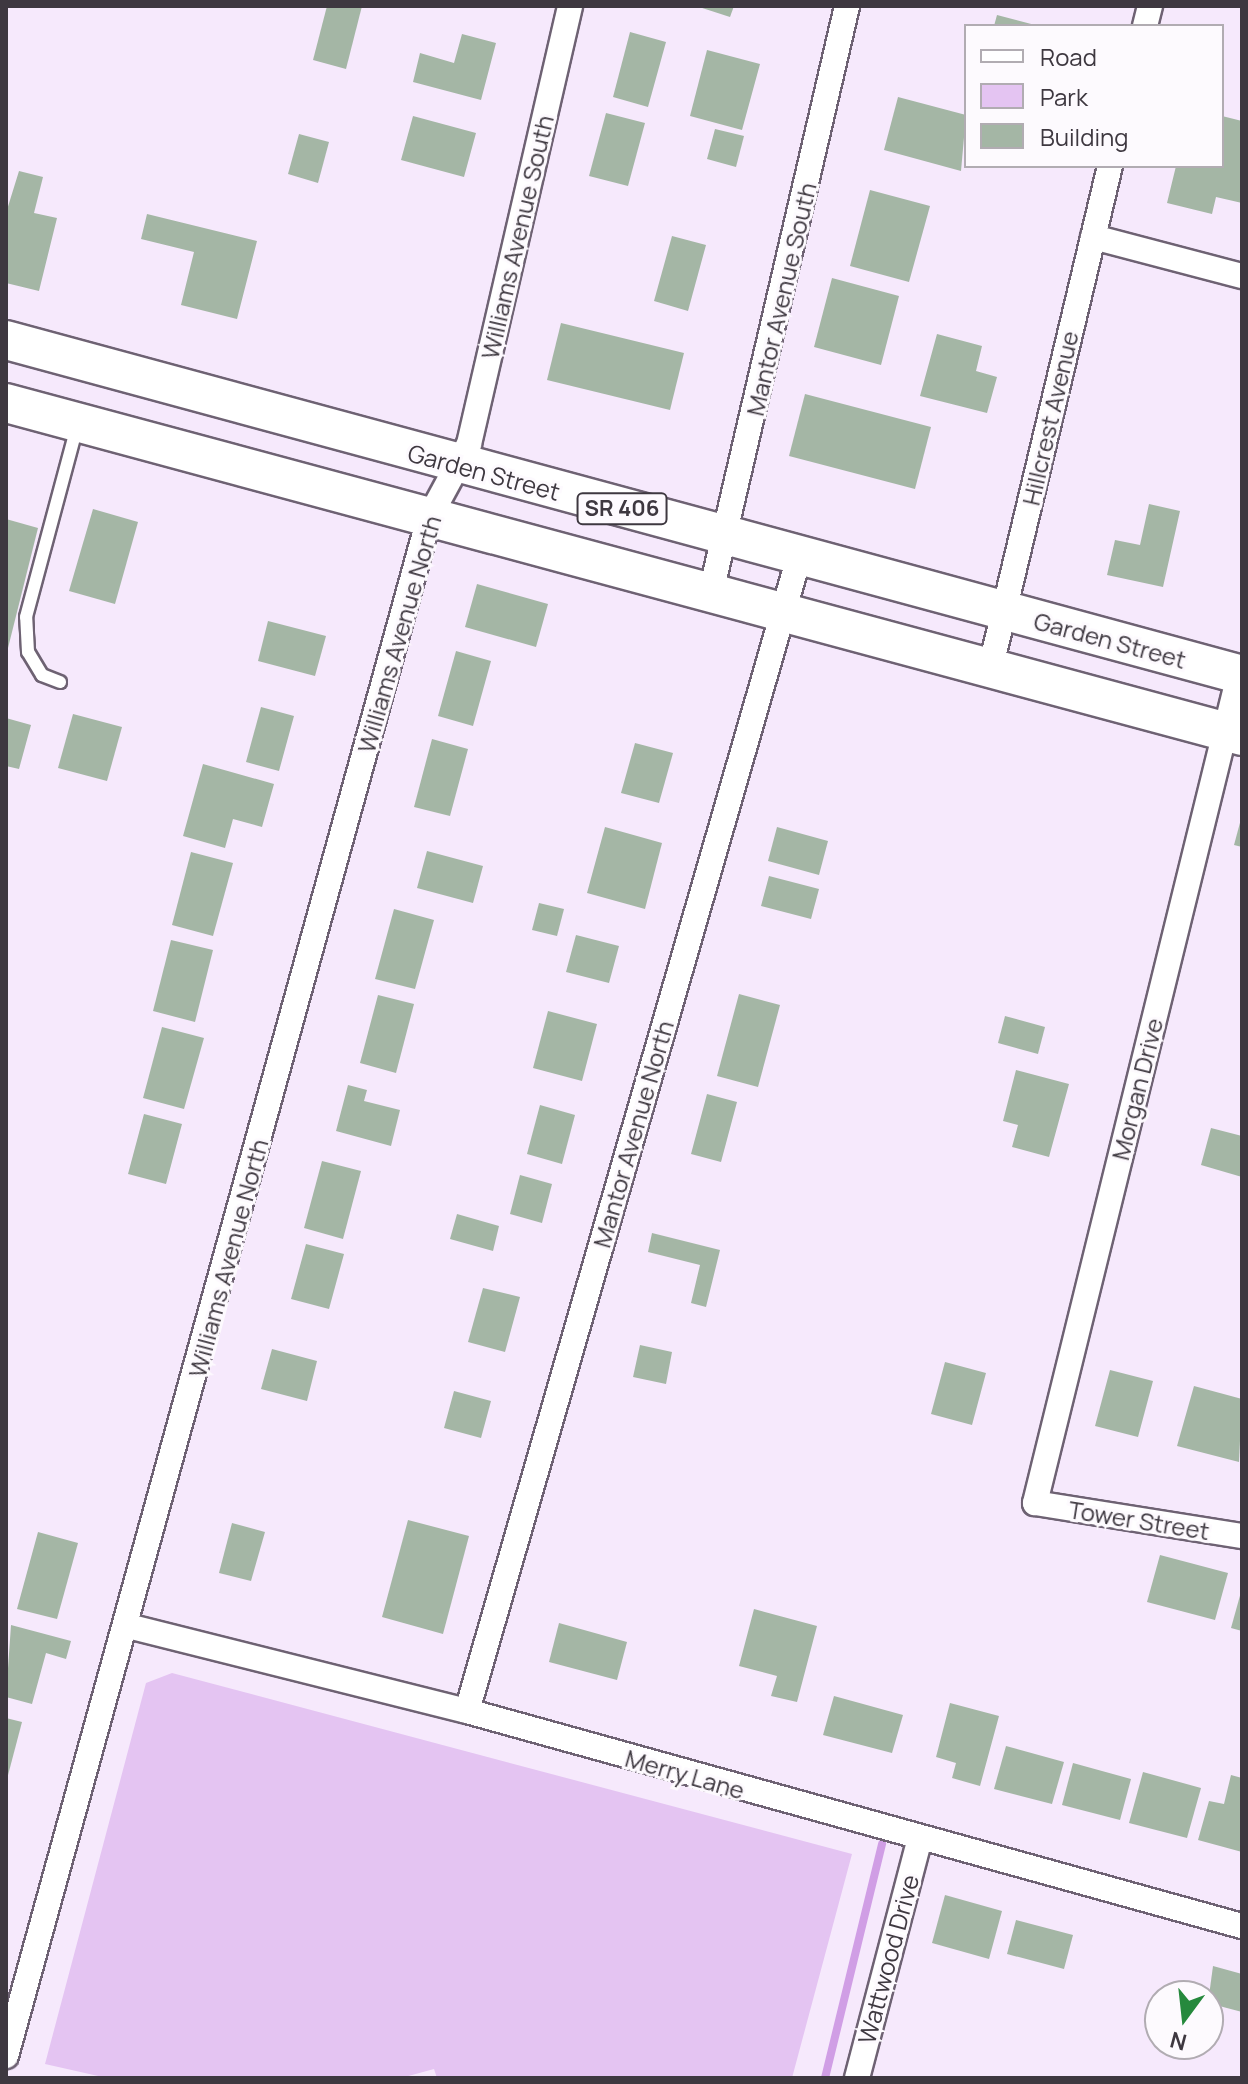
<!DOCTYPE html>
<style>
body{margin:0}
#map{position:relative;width:1248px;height:2084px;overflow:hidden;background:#f6e9fc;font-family:Manrope,sans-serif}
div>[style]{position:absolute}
.green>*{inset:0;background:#e4c4f2}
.stream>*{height:8px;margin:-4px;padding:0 4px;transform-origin:4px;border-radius:4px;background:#d09ee5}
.building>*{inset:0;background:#a4b6a5}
.roads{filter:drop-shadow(2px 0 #6e6273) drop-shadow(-2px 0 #6e6273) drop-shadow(0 2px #6e6273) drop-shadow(0 -2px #6e6273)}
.lane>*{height:12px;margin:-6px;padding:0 6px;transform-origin:6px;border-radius:6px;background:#fff}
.street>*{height:24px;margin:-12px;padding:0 12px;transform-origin:12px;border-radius:12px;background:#fff}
.primary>*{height:38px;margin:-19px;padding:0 19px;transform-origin:19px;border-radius:19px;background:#fff}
span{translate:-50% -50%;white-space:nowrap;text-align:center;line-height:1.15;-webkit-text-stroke:6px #fdfafe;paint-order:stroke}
.shield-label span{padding:2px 6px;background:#fdfafe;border:2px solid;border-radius:6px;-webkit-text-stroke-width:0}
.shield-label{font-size:22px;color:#3e3840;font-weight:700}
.street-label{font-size:24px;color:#3e3840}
.frame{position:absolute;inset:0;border:8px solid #3e3840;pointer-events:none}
.legend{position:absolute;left:964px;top:24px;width:260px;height:144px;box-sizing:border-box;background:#fdfafe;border:2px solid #b1acb2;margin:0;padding:10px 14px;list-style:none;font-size:24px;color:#3e3840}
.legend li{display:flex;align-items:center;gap:16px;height:40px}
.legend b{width:40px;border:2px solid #b1acb2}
.north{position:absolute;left:1144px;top:1980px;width:80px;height:80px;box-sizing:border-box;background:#fdfafe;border:2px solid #b1acb2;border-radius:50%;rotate:195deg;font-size:22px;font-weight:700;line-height:32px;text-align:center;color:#3e3840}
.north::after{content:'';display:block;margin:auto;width:28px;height:36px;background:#26893d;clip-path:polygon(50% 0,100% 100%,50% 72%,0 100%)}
</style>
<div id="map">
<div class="green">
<div style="clip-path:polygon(172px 1673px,852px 1854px,792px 2078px,437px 2078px,434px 2069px,401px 2078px,107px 2078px,45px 2064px,146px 1683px)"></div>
</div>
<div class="stream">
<div style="left:825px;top:2078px;width:241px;rotate:-76.3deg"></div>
</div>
<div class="building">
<div style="clip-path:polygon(327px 6px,362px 6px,346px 69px,313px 60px)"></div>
<div style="clip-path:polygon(696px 6px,734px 6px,730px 17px)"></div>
<div style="clip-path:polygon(997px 15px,1035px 25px,1035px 26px,994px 26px)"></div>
<div style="clip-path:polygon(630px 32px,666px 42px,648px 107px,613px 97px)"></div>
<div style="clip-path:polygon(462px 34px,496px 43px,481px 100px,413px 82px,420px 53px,454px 63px)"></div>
<div style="clip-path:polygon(707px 50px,760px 64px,742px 130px,690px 116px)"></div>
<div style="clip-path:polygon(898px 97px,966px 115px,961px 171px,884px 150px)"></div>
<div style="clip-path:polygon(606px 113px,645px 123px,628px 186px,589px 176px)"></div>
<div style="clip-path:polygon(413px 116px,476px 133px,464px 177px,401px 160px)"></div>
<div style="clip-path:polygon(1222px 116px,1242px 121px,1242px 203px,1216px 197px,1212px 214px,1167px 203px,1176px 166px,1222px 166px)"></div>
<div style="clip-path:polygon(715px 129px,744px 136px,736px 167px,707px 159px)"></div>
<div style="clip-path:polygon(299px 134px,329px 142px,318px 183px,288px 174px)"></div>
<div style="clip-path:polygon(19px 171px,43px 177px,34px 213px,57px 218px,39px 291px,6px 283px,6px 213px)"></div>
<div style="clip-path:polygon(870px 190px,930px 206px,909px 282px,850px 266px)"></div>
<div style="clip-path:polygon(147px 214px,257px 241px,237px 319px,181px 305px,194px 252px,141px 239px)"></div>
<div style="clip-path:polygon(672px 236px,706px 245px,688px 311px,654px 301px)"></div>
<div style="clip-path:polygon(832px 278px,899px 296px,881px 365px,814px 347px)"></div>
<div style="clip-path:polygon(561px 323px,684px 353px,670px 410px,547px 380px)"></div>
<div style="clip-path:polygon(937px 334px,982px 346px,976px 371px,997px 377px,987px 413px,920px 396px)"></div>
<div style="clip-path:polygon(805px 394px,931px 427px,915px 489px,789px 456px)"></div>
<div style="clip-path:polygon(1149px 504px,1180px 511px,1163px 587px,1107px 575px,1115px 540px,1140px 545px)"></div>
<div style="clip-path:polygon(93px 509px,138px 522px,115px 604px,69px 591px)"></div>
<div style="clip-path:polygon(6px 519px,38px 528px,7px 652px,6px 652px)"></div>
<div style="clip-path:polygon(477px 584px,548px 604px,536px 647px,465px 627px)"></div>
<div style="clip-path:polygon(268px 621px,326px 636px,315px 676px,258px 661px)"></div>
<div style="clip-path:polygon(456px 651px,491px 661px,473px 726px,438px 716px)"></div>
<div style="clip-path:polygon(261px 707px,294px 716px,279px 771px,246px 762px)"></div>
<div style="clip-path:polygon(73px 714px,122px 727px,107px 781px,58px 768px)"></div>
<div style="clip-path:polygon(6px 718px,31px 725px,19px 769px,6px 766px)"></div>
<div style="clip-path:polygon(432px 739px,468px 749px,450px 816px,414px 807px)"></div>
<div style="clip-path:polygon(635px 743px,673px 753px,659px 803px,621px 793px)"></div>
<div style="clip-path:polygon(203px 764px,274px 784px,262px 827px,233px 819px,225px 848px,183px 836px)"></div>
<div style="clip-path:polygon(1241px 819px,1242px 820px,1242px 847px,1234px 845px)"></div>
<div style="clip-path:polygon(605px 827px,662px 843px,645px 909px,587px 893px)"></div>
<div style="clip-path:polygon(777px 827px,828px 841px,819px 875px,768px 861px)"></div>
<div style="clip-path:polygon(427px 851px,483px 866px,473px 903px,417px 888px)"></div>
<div style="clip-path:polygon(191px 852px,233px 863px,213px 936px,172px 925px)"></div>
<div style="clip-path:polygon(769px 876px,819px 889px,811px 919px,761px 906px)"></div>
<div style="clip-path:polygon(539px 903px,564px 909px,557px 936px,532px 930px)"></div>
<div style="clip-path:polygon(394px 909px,434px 920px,415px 989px,375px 979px)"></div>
<div style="clip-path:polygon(576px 935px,619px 946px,609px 983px,566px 972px)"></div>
<div style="clip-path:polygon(171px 940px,213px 950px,195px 1022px,153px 1011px)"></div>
<div style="clip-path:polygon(739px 994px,780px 1005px,758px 1087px,717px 1076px)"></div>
<div style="clip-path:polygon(378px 995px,414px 1004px,396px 1073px,360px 1063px)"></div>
<div style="clip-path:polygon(548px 1011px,597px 1024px,582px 1081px,533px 1068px)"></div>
<div style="clip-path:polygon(1005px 1016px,1045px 1027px,1038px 1054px,998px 1043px)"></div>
<div style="clip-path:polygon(162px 1027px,204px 1038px,184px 1109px,143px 1098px)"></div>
<div style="clip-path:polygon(1016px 1070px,1069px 1084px,1049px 1157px,1012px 1147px,1018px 1125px,1003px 1121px)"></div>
<div style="clip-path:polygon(348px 1085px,367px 1090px,364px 1101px,400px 1110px,391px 1146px,336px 1131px)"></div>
<div style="clip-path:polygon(707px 1094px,737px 1102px,721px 1162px,691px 1154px)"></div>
<div style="clip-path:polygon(540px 1105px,575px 1115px,562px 1164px,527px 1154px)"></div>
<div style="clip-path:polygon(144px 1114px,182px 1124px,166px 1184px,128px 1174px)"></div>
<div style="clip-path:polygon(1211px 1128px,1242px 1136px,1242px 1177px,1201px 1165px)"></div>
<div style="clip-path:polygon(322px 1161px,361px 1171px,343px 1239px,304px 1228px)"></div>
<div style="clip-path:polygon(520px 1175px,552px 1184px,542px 1223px,510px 1214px)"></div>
<div style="clip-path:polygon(457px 1214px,499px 1226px,493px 1251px,450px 1239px)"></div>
<div style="clip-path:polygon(652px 1233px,720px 1250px,706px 1307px,691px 1303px,700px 1265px,648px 1252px)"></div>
<div style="clip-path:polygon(306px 1244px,344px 1254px,329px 1309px,291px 1299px)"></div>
<div style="clip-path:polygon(483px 1288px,520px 1297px,505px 1352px,468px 1342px)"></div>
<div style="clip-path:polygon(640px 1345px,672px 1352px,666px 1384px,633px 1377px)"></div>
<div style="clip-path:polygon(272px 1349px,317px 1361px,307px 1401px,261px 1389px)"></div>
<div style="clip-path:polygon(945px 1362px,986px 1373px,972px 1425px,931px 1414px)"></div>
<div style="clip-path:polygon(1110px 1370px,1153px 1381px,1138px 1437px,1095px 1426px)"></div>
<div style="clip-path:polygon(1194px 1386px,1242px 1399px,1239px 1462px,1177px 1446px)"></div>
<div style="clip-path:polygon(454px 1391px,491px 1401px,481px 1438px,444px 1428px)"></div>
<div style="clip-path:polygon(408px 1520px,469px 1536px,443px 1634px,382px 1617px)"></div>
<div style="clip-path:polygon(232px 1523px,265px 1532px,251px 1581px,219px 1573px)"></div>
<div style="clip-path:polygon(38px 1532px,78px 1543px,57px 1619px,17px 1609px)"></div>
<div style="clip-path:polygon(1160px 1555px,1228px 1573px,1215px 1620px,1147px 1602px)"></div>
<div style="clip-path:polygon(1241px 1592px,1242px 1592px,1242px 1631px,1231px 1628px)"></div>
<div style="clip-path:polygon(754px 1609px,817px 1626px,797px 1702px,771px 1696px,777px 1676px,739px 1666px)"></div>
<div style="clip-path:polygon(559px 1623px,627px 1642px,617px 1680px,549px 1662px)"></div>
<div style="clip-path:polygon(11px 1625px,71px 1641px,66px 1659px,46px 1653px,32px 1704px,6px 1697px)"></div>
<div style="clip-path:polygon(834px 1696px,903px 1715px,892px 1753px,823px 1735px)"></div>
<div style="clip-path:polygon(950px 1703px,999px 1716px,980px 1786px,952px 1778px,956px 1763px,936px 1757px)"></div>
<div style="clip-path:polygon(6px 1718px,22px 1722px,7px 1779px,6px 1779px)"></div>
<div style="clip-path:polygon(1006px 1746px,1064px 1762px,1052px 1804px,994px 1789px)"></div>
<div style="clip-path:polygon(1073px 1763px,1131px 1779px,1120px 1820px,1062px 1805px)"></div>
<div style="clip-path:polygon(1143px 1772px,1201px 1788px,1187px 1838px,1129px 1823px)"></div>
<div style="clip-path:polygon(1231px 1775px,1242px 1778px,1242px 1852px,1198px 1840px,1209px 1801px,1224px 1804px)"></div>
<div style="clip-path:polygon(945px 1895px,1002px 1911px,989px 1959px,932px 1943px)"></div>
<div style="clip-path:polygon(1016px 1920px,1073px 1935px,1064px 1969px,1007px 1954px)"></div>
<div style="clip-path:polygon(1213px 1966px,1242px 1974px,1242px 2012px,1208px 2003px)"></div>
</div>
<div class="roads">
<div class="lane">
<div style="left:60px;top:682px;width:19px;rotate:-159deg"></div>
<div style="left:42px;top:675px;width:27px;rotate:-121deg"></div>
<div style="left:28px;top:652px;width:35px;rotate:-93deg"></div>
<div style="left:26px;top:617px;width:198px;rotate:-75deg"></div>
</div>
<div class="street">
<div style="left:1145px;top:26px;width:21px;rotate:-76deg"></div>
<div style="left:1093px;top:237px;width:154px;rotate:14.7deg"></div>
<div style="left:711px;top:592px;width:602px;rotate:-76.93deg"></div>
<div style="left:990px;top:670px;width:518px;rotate:-76.61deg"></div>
<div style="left:1239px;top:675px;width:853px;rotate:103.84deg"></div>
<div style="left:1035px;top:1503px;width:210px;rotate:9.1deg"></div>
<div style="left:128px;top:1626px;width:349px;rotate:14.1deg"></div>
<div style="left:467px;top:1711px;width:804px;rotate:15.51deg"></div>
<div style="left:467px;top:1711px;width:1201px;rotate:-73.95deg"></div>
<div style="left:6px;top:2056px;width:1595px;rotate:-74.62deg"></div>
<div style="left:429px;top:518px;width:84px;rotate:-61.6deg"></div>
<div style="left:469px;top:444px;width:449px;rotate:-77deg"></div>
<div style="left:857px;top:2078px;width:245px;rotate:-75.3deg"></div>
</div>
<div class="primary">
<div style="left:6px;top:340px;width:1281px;rotate:15.16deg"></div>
<div style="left:6px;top:403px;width:1280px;rotate:15.08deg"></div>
</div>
</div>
<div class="shield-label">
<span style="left:622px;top:509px">SR 406</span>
</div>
<div class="street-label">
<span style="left:517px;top:237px;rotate:-77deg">Williams Avenue South</span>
<span style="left:781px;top:299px;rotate:-77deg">Mantor Avenue South</span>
<span style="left:1050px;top:418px;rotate:-77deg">Hillcrest Avenue</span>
<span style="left:484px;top:472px;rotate:15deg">Garden Street</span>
<span style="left:399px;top:634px;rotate:-74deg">Williams Avenue North</span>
<span style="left:1110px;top:640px;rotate:15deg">Garden Street</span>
<span style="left:1137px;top:1089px;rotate:-76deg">Morgan Drive</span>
<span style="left:633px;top:1134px;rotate:-74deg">Mantor Avenue North</span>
<span style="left:228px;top:1258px;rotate:-75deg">Williams Avenue North</span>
<span style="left:1139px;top:1520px;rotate:9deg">Tower Street</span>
<span style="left:685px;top:1774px;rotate:16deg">Merry Lane</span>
<span style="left:888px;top:1959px;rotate:-75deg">Wattwood Drive</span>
</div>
<div class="frame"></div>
<ul class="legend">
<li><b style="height:10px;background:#fff"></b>Road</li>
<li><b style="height:22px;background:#e4c4f2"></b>Park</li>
<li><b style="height:22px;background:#a4b6a5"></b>Building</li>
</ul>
<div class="north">N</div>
</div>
